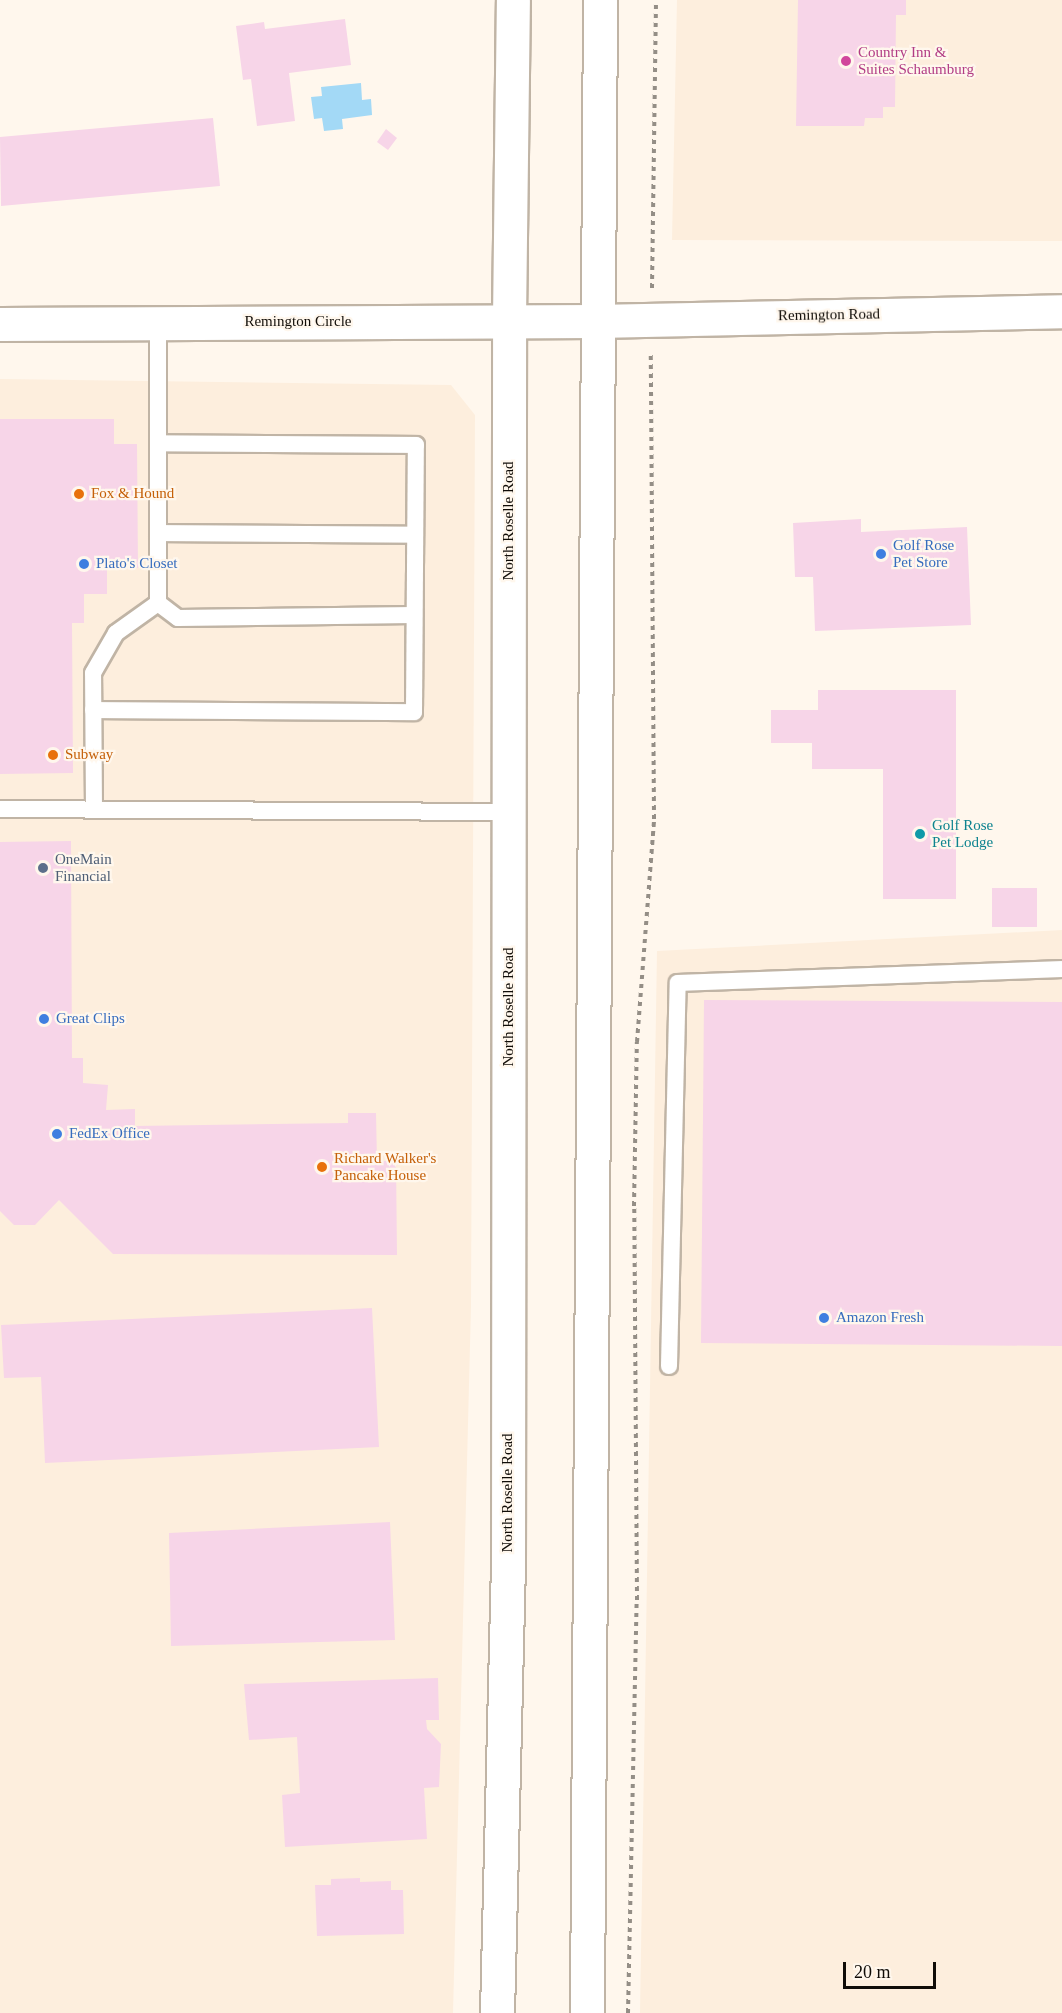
<!DOCTYPE html>
<style>
body{margin:0}
#map{position:relative;width:1062px;height:2013px;overflow:hidden;background:#fff7ed;font-family:Georgia,serif}
div>[style]{position:absolute}
.built>*{inset:0;background:#fdeedd}
.water>*{inset:0;background:#a3d9f6}
.building>*{inset:0;background:#f7d5e8}
.path>*{height:4px;margin-top:-2px;transform-origin:0;background:repeating-linear-gradient(90deg,#948e86 0 4.5px,transparent 0 9px)}
.roads{filter:drop-shadow(2px 0 #c0b4a5) drop-shadow(-2px 0 #c0b4a5) drop-shadow(0 2px #c0b4a5) drop-shadow(0 -2px #c0b4a5)}
.lane>*{height:16px;margin:-8px;padding:0 8px;transform-origin:8px;border-radius:8px;background:#fff}
.street>*{height:33px;margin:-16.5px;padding:0 16.5px;transform-origin:16.5px;border-radius:16.5px;background:#fff}
.secondary>*{height:33px;margin:-16.5px;padding:0 16.5px;transform-origin:16.5px;border-radius:16.5px;background:#fff}
.dots>*{width:16px;height:16px;translate:-50% -50%;box-sizing:border-box;border:3px solid #fff7ed;border-radius:50%}
span{translate:-50% -50%;white-space:nowrap;text-align:center;line-height:1.15;-webkit-text-stroke:4.5px #fff7ed;paint-order:stroke}
.hotel-label{font-size:15px;color:#b23c85}
.left{translate:0 -50%;text-align:left}
.street-label{font-size:15px;color:#100c07}
.food-label{font-size:15px;color:#c56008}
.shop-label{font-size:15px;color:#366cbe}
.culture-label{font-size:15px;color:#0d838f}
.service-label{font-size:15px;color:#4e5e75}
.scale{position:absolute;left:843px;top:1962px;width:93px;height:27px;box-sizing:border-box;border:3px solid #100c07;border-top:0;padding-left:8px;font-size:18px;line-height:21px;white-space:nowrap;color:#100c07;-webkit-text-stroke:4px #fff7ed;paint-order:stroke}
</style>
<div id="map">
<div class="built">
<div style="clip-path:polygon(677px 0,1062px 0,1062px 241px,672px 240px)"></div>
<div style="clip-path:polygon(0 379px,451px 385px,475px 415px,471px 1306px,453px 2013px,0 2013px)"></div>
<div style="clip-path:polygon(1062px 930px,1062px 2013px,640px 2013px,657px 951px)"></div>
</div>
<div class="water">
<div style="clip-path:polygon(361px 83px,362px 100px,371px 99px,372px 115px,342px 119px,343px 129px,324px 131px,322px 118px,314px 119px,311px 97px,322px 96px,321px 87px)"></div>
</div>
<div class="building">
<div style="clip-path:polygon(798px 0,906px 0,906px 15px,896px 15px,895px 107px,883px 107px,883px 118px,865px 118px,864px 126px,796px 126px)"></div>
<div style="clip-path:polygon(345px 19px,351px 65px,289px 73px,295px 121px,257px 126px,251px 79px,243px 80px,236px 26px,264px 22px,265px 29px)"></div>
<div style="clip-path:polygon(213px 118px,220px 186px,1px 206px,0 137px)"></div>
<div style="clip-path:polygon(386px 129px,397px 138px,388px 150px,377px 142px)"></div>
<div style="clip-path:polygon(0 419px,114px 419px,114px 444px,137px 444px,138px 568px,107px 568px,107px 594px,84px 594px,84px 623px,72px 623px,73px 773px,0 774px)"></div>
<div style="clip-path:polygon(861px 519px,861px 532px,967px 527px,971px 625px,815px 631px,813px 577px,795px 577px,793px 523px)"></div>
<div style="clip-path:polygon(818px 690px,956px 690px,956px 899px,883px 899px,883px 769px,812px 769px,812px 743px,771px 743px,771px 710px,818px 710px)"></div>
<div style="clip-path:polygon(71px 841px,72px 1058px,83px 1058px,83px 1083px,108px 1085px,106px 1110px,135px 1109px,135px 1126px,348px 1123px,348px 1113px,376px 1113px,377px 1161px,396px 1161px,397px 1255px,113px 1254px,59px 1200px,35px 1225px,14px 1225px,0 1211px,0 842px)"></div>
<div style="clip-path:polygon(992px 888px,1037px 888px,1037px 927px,992px 927px)"></div>
<div style="clip-path:polygon(704px 1000px,1062px 1002px,1062px 1346px,701px 1343px)"></div>
<div style="clip-path:polygon(372px 1308px,379px 1447px,45px 1463px,41px 1377px,4px 1378px,1px 1325px)"></div>
<div style="clip-path:polygon(390px 1522px,395px 1640px,171px 1646px,169px 1533px)"></div>
<div style="clip-path:polygon(438px 1678px,439px 1720px,426px 1720px,427px 1729px,441px 1744px,439px 1787px,424px 1788px,427px 1839px,285px 1847px,282px 1795px,300px 1793px,297px 1737px,249px 1740px,244px 1684px)"></div>
<div style="clip-path:polygon(360px 1878px,360px 1882px,391px 1881px,391px 1890px,403px 1890px,404px 1934px,317px 1936px,315px 1885px,331px 1885px,331px 1879px)"></div>
</div>
<div class="path">
<div style="left:652px;top:288px;width:288px;rotate:-89.2deg"></div>
<div style="left:628px;top:2013px;width:413px;rotate:-88.8deg"></div>
<div style="left:637px;top:1600px;width:394px;rotate:-90.4deg"></div>
<div style="left:634px;top:1206px;width:164px;rotate:-89deg"></div>
<div style="left:637px;top:1042px;width:224px;rotate:-85.6deg"></div>
<div style="left:654px;top:819px;width:466px;rotate:-90.4deg"></div>
</div>
<div class="roads">
<div class="lane">
<div style="left:158px;top:533px;width:257px;rotate:0.4deg"></div>
<div style="left:158px;top:603px;width:25px;rotate:37deg"></div>
<div style="left:178px;top:618px;width:236px;rotate:-0.7deg"></div>
<div style="left:93px;top:710px;width:321px;rotate:0.4deg"></div>
<div style="left:414px;top:712px;width:267px;rotate:-89.6deg"></div>
<div style="left:416px;top:445px;width:258px;rotate:-179.6deg"></div>
<div style="left:0;top:809px;width:510px;rotate:0.34deg"></div>
<div style="left:94px;top:810px;width:137px;rotate:-90.4deg"></div>
<div style="left:93px;top:673px;width:46px;rotate:-60.1deg"></div>
<div style="left:116px;top:633px;width:52px;rotate:-35.5deg"></div>
<div style="left:158px;top:603px;width:280px;rotate:-90deg"></div>
<div style="left:669px;top:1366px;width:383px;rotate:-88.7deg"></div>
<div style="left:678px;top:983px;width:384px;rotate:-2.1deg"></div>
</div>
<div class="street">
<div style="left:0;top:324px;width:596px;rotate:-0.29deg"></div>
<div style="left:596px;top:321px;width:466px;rotate:-1.2deg"></div>
</div>
<div class="secondary">
<div style="left:497px;top:2013px;width:438px;rotate:-88.6deg"></div>
<div style="left:508px;top:1575px;width:1255px;rotate:-89.95deg"></div>
<div style="left:509px;top:320px;width:320px;rotate:-89.3deg"></div>
<div style="left:587px;top:2013px;width:2013px;rotate:-89.63deg"></div>
</div>
</div>
<div class="dots">
<div style="left:846px;top:61px;background:#d1479c"></div>
<div style="left:79px;top:494px;background:#e8710a"></div>
<div style="left:881px;top:554px;background:#3f7fe0"></div>
<div style="left:84px;top:564px;background:#3f7fe0"></div>
<div style="left:53px;top:755px;background:#e8710a"></div>
<div style="left:920px;top:834px;background:#0f9aa8"></div>
<div style="left:43px;top:868px;background:#5c6f8a"></div>
<div style="left:44px;top:1019px;background:#3f7fe0"></div>
<div style="left:57px;top:1134px;background:#3f7fe0"></div>
<div style="left:322px;top:1167px;background:#e8710a"></div>
<div style="left:824px;top:1318px;background:#3f7fe0"></div>
</div>
<div class="hotel-label">
<span class="left" style="left:858px;top:61px">Country Inn &amp;<br>Suites Schaumburg</span>
</div>
<div class="street-label">
<span style="left:829px;top:315px;rotate:-1deg">Remington Road</span>
<span style="left:298px;top:322px">Remington Circle</span>
<span style="left:509px;top:521px;rotate:-90deg">North Roselle Road</span>
<span style="left:509px;top:1007px;rotate:-90deg">North Roselle Road</span>
<span style="left:508px;top:1493px;rotate:-90deg">North Roselle Road</span>
</div>
<div class="food-label">
<span class="left" style="left:91px;top:494px">Fox &amp; Hound</span>
<span class="left" style="left:65px;top:755px">Subway</span>
<span class="left" style="left:334px;top:1167px">Richard Walker's<br>Pancake House</span>
</div>
<div class="shop-label">
<span class="left" style="left:893px;top:554px">Golf Rose<br>Pet Store</span>
<span class="left" style="left:96px;top:564px">Plato's Closet</span>
<span class="left" style="left:56px;top:1019px">Great Clips</span>
<span class="left" style="left:69px;top:1134px">FedEx Office</span>
<span class="left" style="left:836px;top:1318px">Amazon Fresh</span>
</div>
<div class="culture-label">
<span class="left" style="left:932px;top:834px">Golf Rose<br>Pet Lodge</span>
</div>
<div class="service-label">
<span class="left" style="left:55px;top:868px">OneMain<br>Financial</span>
</div>
<div class="scale">20 m</div>
</div>
